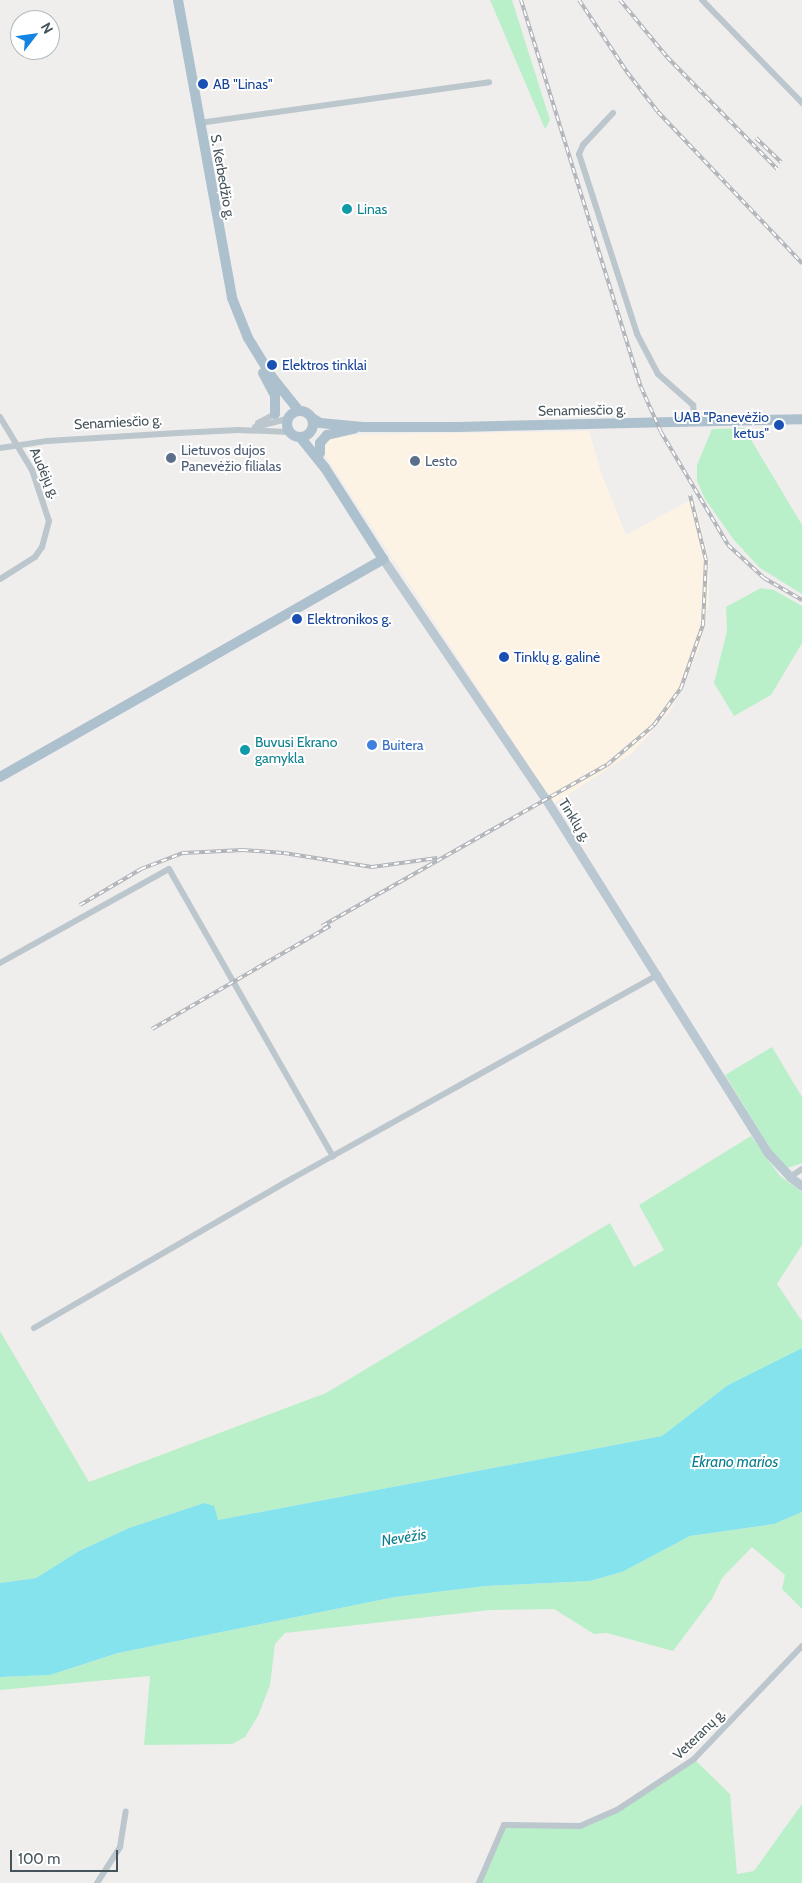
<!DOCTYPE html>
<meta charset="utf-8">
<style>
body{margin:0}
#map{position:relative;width:802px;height:1883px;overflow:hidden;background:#f0eded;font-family:Cabin,sans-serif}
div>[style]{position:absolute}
.commercial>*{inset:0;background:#fcf3e5}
.green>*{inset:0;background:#b9f0c9}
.water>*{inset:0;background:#85e3ee}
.minor>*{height:6px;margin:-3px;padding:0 3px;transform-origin:3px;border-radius:3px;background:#bbc6cd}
.secondary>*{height:9px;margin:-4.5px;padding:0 4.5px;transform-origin:4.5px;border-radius:4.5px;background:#bac8d2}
.primary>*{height:10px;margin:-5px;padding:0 5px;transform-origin:5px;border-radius:5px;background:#acc0cd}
.primary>.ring{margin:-5px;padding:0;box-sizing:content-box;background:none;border:10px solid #acc0cd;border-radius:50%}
.rail>*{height:4px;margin-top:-2px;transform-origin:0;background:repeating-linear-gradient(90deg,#fff 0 5.5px,#afb3b8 0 11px);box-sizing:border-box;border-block:1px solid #afb3b8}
.dots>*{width:14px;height:14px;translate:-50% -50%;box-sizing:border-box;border:2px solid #fff;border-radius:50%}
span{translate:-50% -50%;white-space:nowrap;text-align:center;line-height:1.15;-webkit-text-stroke:4px #fff;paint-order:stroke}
.transit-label{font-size:14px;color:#164399}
.left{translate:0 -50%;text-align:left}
.right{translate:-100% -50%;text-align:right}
.street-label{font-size:14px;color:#45535b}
.culture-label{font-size:14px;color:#0d838f}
.service-label{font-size:14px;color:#4e5e75}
.shop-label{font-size:14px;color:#366cbe}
.water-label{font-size:15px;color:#097e8c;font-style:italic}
.north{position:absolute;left:10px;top:10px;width:50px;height:50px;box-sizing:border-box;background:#fff;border:1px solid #b5babd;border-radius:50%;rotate:60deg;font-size:14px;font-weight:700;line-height:20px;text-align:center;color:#45535b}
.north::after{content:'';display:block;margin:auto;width:18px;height:22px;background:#1383e4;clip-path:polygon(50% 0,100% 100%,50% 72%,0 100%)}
.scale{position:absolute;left:10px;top:1850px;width:108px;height:22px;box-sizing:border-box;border:2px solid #45535b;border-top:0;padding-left:6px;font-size:15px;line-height:18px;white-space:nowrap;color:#45535b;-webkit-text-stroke:4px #fff;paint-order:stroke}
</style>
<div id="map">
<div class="commercial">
<div style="clip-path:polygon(589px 431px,602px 475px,626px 535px,694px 498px,709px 560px,709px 603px,700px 647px,671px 710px,632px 753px,554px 804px,322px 451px,326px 439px,339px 435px)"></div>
</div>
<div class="green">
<div style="clip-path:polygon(490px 0,512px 0,550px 120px,545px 129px)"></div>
<div style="clip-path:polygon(744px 428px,802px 525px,802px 594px,760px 568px,734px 540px,705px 499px,697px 481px,697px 465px,712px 429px)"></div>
<div style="clip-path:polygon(761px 588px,774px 590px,802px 606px,802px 643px,771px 695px,734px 716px,714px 683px,727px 631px,726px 607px)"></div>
<div style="clip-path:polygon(772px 1047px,802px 1097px,802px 1163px,788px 1168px,774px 1154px,725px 1075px)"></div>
<div style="clip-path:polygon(751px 1136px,780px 1176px,802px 1192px,802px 1245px,777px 1284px,802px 1321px,802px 1348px,728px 1385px,662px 1436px,218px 1520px,204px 1503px,129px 1528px,79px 1551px,36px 1578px,0 1583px,0 1331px,89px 1482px,326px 1393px,610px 1223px,634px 1267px,664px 1250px,639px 1205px)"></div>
<div style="clip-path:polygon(802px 1512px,802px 1609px,782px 1589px,785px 1575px,752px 1547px,722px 1578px,712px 1599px,673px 1651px,607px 1633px,594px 1634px,554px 1609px,490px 1610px,285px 1633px,275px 1644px,270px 1685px,258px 1716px,245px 1737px,232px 1744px,144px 1745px,150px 1676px,0 1690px,0 1677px,50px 1675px,118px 1653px,395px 1597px,486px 1586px,590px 1581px,622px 1572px,690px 1536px,774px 1524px)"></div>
<div style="clip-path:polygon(694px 1759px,730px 1794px,737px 1874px,754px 1871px,802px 1804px,802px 1883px,479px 1883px,504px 1825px,580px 1826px,597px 1821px)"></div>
</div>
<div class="water">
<div style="clip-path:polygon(802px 1348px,802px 1512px,774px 1524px,690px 1536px,622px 1572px,590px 1581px,486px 1586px,395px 1597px,118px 1653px,50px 1675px,0 1677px,0 1583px,36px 1578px,79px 1551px,129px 1528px,204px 1503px,214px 1506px,218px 1520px,662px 1436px,728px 1385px)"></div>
</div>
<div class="minor">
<div style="left:702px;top:0;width:144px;rotate:45.8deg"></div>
<div style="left:613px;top:113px;width:44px;rotate:133.2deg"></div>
<div style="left:583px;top:145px;width:10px;rotate:114deg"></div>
<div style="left:579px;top:154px;width:189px;rotate:72.1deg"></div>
<div style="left:637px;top:334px;width:45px;rotate:62.3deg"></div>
<div style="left:658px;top:374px;width:47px;rotate:41.5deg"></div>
<div style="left:693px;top:405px;width:17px;rotate:83deg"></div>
<div style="left:199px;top:123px;width:293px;rotate:-8deg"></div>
<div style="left:0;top:417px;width:62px;rotate:58.9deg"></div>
<div style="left:32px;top:470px;width:54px;rotate:71.6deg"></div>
<div style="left:49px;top:521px;width:27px;rotate:105deg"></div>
<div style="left:42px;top:547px;width:12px;rotate:125deg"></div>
<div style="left:35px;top:557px;width:41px;rotate:147.8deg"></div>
<div style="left:258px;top:423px;width:19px;rotate:-28deg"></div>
<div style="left:255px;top:427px;width:34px;rotate:-14deg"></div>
<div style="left:0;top:448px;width:48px;rotate:-8.5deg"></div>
<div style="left:47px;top:441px;width:131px;rotate:-3.5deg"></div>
<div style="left:178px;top:433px;width:60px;rotate:-2.9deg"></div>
<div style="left:238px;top:430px;width:52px;rotate:2.2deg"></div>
<div style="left:0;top:963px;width:193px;rotate:-29.1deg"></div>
<div style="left:169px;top:869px;width:331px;rotate:60.3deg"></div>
<div style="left:790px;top:1177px;width:14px;rotate:-34deg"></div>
<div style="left:34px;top:1328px;width:299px;rotate:-30.1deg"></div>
<div style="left:293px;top:1178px;width:418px;rotate:-29.1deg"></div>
<div style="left:97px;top:1883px;width:43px;rotate:-57.4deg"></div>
<div style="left:120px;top:1847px;width:36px;rotate:-81deg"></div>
<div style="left:479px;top:1883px;width:63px;rotate:-66.7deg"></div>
<div style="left:504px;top:1825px;width:76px;rotate:0.8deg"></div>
<div style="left:580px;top:1826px;width:40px;rotate:-23.4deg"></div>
<div style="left:617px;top:1810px;width:92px;rotate:-33.5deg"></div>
<div style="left:694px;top:1759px;width:156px;rotate:-46.3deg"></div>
</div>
<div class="secondary">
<div style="left:383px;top:559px;width:292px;rotate:55.9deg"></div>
<div style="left:547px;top:801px;width:416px;rotate:57.9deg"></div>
<div style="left:768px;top:1153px;width:33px;rotate:47deg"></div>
<div style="left:790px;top:1177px;width:15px;rotate:37deg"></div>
</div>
<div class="primary">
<div style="left:178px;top:0;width:303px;rotate:79.7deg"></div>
<div style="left:232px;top:298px;width:43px;rotate:68.2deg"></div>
<div style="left:248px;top:338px;width:46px;rotate:58.4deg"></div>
<div style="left:272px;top:377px;width:43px;rotate:51.5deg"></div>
<div style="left:263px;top:373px;width:26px;rotate:62deg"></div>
<div style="left:275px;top:396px;width:18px;rotate:90deg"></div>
<div class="ring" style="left:287px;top:411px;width:16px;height:16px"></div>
<div style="left:312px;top:418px;width:9px;rotate:32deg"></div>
<div style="left:320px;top:423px;width:43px;rotate:5.3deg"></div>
<div style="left:363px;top:427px;width:94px"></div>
<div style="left:457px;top:427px;width:345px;rotate:-1.3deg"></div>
<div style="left:320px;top:453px;width:10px;rotate:-90deg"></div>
<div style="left:320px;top:443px;width:11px;rotate:-49deg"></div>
<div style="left:327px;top:435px;width:28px;rotate:-13deg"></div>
<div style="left:0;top:777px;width:441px;rotate:-29.6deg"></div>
<div style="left:383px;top:559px;width:108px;rotate:-122.5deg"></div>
<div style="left:325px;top:468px;width:40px;rotate:-129deg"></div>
</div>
<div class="rail">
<div style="left:521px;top:0;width:405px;rotate:72.8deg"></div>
<div style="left:641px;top:387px;width:49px;rotate:66deg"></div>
<div style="left:661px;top:432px;width:131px;rotate:59.3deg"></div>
<div style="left:728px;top:545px;width:49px;rotate:42.5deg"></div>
<div style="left:764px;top:578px;width:44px;rotate:30.1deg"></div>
<div style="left:579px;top:0;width:87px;rotate:56.3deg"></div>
<div style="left:627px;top:72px;width:51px;rotate:52.2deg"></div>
<div style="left:658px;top:112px;width:209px;rotate:46.4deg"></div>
<div style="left:620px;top:0;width:74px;rotate:50.5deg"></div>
<div style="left:667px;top:57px;width:157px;rotate:45.5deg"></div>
<div style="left:756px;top:138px;width:35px;rotate:44deg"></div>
<div style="left:80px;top:905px;width:71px;rotate:-30.5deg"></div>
<div style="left:141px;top:869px;width:45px;rotate:-20.9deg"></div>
<div style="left:183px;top:853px;width:60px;rotate:-2.9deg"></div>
<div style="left:243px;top:850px;width:41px;rotate:4.2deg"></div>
<div style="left:284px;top:853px;width:89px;rotate:9deg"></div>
<div style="left:372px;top:867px;width:66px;rotate:-7.9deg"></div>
<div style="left:322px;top:926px;width:327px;rotate:-29.5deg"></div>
<div style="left:607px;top:765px;width:62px;rotate:-40.4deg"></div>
<div style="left:654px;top:725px;width:46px;rotate:-53.9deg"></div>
<div style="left:681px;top:688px;width:67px;rotate:-70.8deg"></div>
<div style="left:703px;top:625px;width:65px;rotate:-87.4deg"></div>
<div style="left:706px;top:560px;width:67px;rotate:-103.8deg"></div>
<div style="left:152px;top:1029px;width:206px;rotate:-30.1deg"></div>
</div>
<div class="dots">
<div style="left:203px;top:84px;background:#1a4fb4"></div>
<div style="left:347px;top:209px;background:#0f9aa8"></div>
<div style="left:272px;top:365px;background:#1a4fb4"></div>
<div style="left:779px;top:425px;background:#1a4fb4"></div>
<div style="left:171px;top:458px;background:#5c6f8a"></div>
<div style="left:415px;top:461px;background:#5c6f8a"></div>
<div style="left:297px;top:619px;background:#1a4fb4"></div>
<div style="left:504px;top:657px;background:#1a4fb4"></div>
<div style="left:372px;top:745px;background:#3f7fe0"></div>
<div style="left:245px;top:750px;background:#0f9aa8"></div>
</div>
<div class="transit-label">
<span class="left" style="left:213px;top:84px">AB "Linas"</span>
<span class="left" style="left:282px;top:365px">Elektros tinklai</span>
<span class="right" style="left:769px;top:425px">UAB "Panevėžio<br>ketus"</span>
<span class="left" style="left:307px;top:619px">Elektronikos g.</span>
<span class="left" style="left:514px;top:657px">Tinklų g. galinė</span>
</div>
<div class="street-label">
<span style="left:223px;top:177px;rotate:80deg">S. Kerbedžio g.</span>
<span style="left:582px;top:410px;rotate:-1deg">Senamiesčio g.</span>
<span style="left:118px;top:422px;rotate:-3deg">Senamiesčio g.</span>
<span style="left:45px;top:473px;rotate:66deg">Audėjų g.</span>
<span style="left:575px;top:820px;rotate:58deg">Tinklų g.</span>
<span style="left:699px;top:1734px;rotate:-44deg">Veteranų g.</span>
</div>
<div class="culture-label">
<span class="left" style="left:357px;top:209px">Linas</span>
<span class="left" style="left:255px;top:750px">Buvusi Ekrano<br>gamykla</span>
</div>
<div class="service-label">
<span class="left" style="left:181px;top:458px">Lietuvos dujos<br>Panevėžio filialas</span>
<span class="left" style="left:425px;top:461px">Lesto</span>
</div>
<div class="shop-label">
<span class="left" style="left:382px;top:745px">Buitera</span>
</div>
<div class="water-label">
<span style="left:735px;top:1463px">Ekrano marios</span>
<span style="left:404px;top:1538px;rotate:-9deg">Nevėžis</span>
</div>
<div class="north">N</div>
<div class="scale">100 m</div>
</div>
